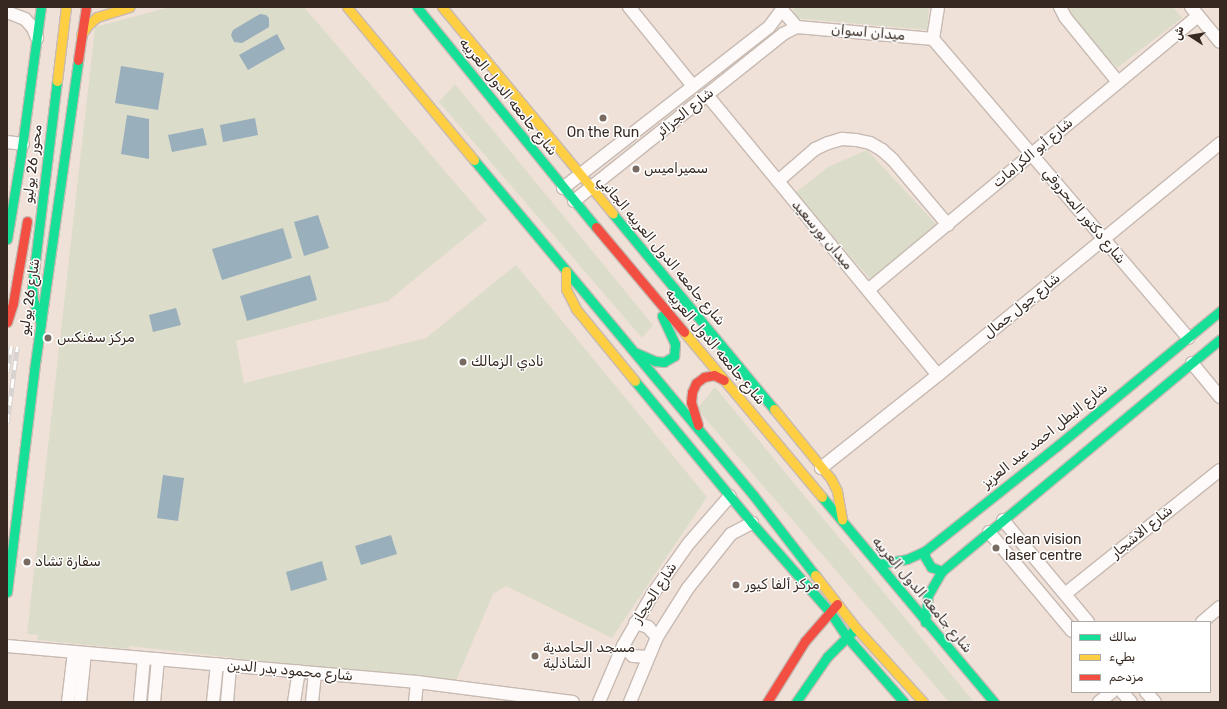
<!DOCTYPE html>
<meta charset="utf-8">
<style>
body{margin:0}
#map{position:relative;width:1227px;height:709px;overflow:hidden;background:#f0e1d8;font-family:Rubik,Cairo,sans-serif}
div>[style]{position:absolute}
.green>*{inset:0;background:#dcdcca}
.water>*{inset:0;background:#99afbb}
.roads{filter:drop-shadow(1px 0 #c7bab2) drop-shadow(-1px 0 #c7bab2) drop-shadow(0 1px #c7bab2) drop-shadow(0 -1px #c7bab2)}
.street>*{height:12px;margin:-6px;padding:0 6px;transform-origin:6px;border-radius:6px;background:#fdfaf9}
.fast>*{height:9px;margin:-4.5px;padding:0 4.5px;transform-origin:4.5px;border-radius:4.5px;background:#16e098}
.slow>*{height:9px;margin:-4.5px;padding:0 4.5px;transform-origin:4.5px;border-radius:4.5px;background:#ffcf43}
.jam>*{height:9px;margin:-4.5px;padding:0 4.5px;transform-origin:4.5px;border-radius:4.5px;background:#f24e42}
.rail>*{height:4.5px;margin-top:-2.25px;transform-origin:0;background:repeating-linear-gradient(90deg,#fff 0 9px,#d6d2d0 0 18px);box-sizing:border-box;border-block:1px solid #d6d2d0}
.dots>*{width:11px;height:11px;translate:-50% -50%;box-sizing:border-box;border:2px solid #fff;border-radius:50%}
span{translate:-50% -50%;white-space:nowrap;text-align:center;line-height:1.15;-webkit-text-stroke:3px #fff;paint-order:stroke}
.street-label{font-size:14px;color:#372921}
.poi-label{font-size:14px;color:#372921}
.left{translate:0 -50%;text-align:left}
.frame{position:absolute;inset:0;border:8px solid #372921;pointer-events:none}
.legend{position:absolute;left:1071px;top:621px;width:140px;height:72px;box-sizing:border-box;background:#fff;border:1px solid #afa9a6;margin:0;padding:5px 7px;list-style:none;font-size:12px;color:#372921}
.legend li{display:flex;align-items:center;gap:8px;height:20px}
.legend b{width:20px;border:1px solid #afa9a6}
.north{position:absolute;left:1171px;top:16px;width:40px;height:40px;-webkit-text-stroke:3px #fff;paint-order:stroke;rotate:282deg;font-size:11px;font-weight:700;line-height:16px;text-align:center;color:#372921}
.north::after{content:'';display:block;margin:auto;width:14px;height:18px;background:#372921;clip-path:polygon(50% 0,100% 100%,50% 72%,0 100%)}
</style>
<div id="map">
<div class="green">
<div style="clip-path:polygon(170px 7px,304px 7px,487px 220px,388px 301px,236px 341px,244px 383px,426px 338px,516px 265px,707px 497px,612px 638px,506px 586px,493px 594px,455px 683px,129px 646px,129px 649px,37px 640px,38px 635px,27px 634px,95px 27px)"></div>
<div style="clip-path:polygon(794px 7px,929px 7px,927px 30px,793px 18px)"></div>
<div style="clip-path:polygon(1069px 7px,1173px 7px,1182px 18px,1117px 68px,1075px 24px)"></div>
<div style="clip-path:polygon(455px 84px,653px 325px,642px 338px,439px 102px)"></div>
<div style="clip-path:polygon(867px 150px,936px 224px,873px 282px,795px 193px,828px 167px)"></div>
<div style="clip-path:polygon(715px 387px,974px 702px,949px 702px,697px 409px)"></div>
</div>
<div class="water">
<div style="clip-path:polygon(260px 14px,266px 15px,269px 18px,269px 27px,242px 43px,234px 42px,231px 35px,233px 30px)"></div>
<div style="clip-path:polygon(277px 34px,285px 49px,248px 70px,239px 55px)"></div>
<div style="clip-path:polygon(121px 66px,164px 73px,158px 110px,115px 103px)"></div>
<div style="clip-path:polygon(127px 115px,149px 119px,149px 159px,121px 154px)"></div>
<div style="clip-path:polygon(255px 118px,258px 135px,223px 142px,220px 125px)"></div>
<div style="clip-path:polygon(203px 128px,207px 145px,172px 152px,168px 135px)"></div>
<div style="clip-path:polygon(318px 215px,329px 248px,304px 256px,294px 222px)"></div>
<div style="clip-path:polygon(283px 228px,292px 258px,222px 280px,212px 249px)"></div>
<div style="clip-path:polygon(310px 275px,317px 300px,247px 321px,240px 296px)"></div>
<div style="clip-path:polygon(176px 308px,181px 325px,153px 332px,149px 315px)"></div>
<div style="clip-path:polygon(163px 475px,184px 478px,178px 521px,157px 518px)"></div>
<div style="clip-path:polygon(391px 535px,397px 554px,361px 565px,355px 546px)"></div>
<div style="clip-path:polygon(322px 561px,327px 580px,291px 591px,286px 572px)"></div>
</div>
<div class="roads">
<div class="street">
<div style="left:629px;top:7px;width:102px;rotate:51deg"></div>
<div style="left:783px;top:7px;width:3px;rotate:108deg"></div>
<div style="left:782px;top:10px;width:23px;rotate:49deg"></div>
<div style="left:797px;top:27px;width:137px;rotate:5deg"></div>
<div style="left:933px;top:39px;width:32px;rotate:-81deg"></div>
<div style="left:1060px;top:7px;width:11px;rotate:63deg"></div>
<div style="left:1065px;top:17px;width:84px;rotate:50.8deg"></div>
<div style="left:1191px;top:7px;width:45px;rotate:50.4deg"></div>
<div style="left:7px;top:12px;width:19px;rotate:21deg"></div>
<div style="left:25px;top:19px;width:12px;rotate:48deg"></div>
<div style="left:33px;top:28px;width:11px;rotate:68deg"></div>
<div style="left:933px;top:39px;width:393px;rotate:49.5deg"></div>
<div style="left:707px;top:95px;width:363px;rotate:50.5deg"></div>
<div style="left:7px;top:142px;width:16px;rotate:7deg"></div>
<div style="left:778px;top:181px;width:49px;rotate:-40.9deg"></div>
<div style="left:815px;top:149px;width:14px;rotate:-25deg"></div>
<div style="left:828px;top:143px;width:15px;rotate:-16deg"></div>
<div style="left:842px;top:139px;width:14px;rotate:4deg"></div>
<div style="left:856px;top:140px;width:14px;rotate:12deg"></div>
<div style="left:870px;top:143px;width:14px;rotate:30deg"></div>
<div style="left:882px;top:150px;width:15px;rotate:42deg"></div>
<div style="left:893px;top:160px;width:85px;rotate:49.8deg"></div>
<div style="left:563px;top:188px;width:261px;rotate:-38deg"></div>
<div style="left:769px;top:27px;width:21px;rotate:-53deg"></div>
<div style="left:574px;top:201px;width:268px;rotate:-38.6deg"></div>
<div style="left:783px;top:34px;width:16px;rotate:-27deg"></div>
<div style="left:868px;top:290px;width:429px;rotate:-39.7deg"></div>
<div style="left:1192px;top:363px;width:44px;rotate:50.5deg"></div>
<div style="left:821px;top:468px;width:149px;rotate:-38.5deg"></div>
<div style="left:938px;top:375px;width:365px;rotate:-39.4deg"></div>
<div style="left:1003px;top:520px;width:133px;rotate:50.2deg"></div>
<div style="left:989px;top:532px;width:129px;rotate:50deg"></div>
<div style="left:1065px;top:594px;width:198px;rotate:-38.7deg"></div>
<div style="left:1202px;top:622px;width:23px;rotate:-40deg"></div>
<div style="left:635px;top:623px;width:14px;rotate:17deg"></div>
<div style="left:648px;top:627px;width:13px;rotate:48deg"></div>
<div style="left:7px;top:646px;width:412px;rotate:5deg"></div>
<div style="left:417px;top:682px;width:157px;rotate:7.3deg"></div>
<div style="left:623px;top:646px;width:14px;rotate:45deg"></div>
<div style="left:633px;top:656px;width:15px;rotate:4deg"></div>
<div style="left:1122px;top:692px;width:13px;rotate:48deg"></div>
<div style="left:1146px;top:692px;width:13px;rotate:48deg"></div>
<div style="left:68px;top:702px;width:50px;rotate:-83.2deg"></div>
<div style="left:80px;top:702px;width:49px;rotate:-84.2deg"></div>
<div style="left:140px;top:702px;width:44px;rotate:-84.8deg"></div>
<div style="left:154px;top:702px;width:43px;rotate:-84.7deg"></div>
<div style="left:213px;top:702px;width:38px;rotate:-84deg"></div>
<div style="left:227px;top:702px;width:37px;rotate:-85deg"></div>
<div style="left:294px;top:702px;width:31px;rotate:-81deg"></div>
<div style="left:312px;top:702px;width:29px;rotate:-84deg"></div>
<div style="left:415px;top:702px;width:20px;rotate:-84deg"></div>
<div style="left:599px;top:702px;width:61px;rotate:-66.8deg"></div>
<div style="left:623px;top:646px;width:59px;rotate:-60.4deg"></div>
<div style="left:652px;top:595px;width:64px;rotate:-54.6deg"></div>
<div style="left:689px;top:543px;width:62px;rotate:-48.9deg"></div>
<div style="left:630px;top:702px;width:70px;rotate:-67.4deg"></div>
<div style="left:657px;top:637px;width:58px;rotate:-57.7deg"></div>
<div style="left:688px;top:588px;width:69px;rotate:-51.5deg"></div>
<div style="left:731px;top:534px;width:24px;rotate:-28deg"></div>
<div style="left:1099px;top:702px;width:16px;rotate:-38deg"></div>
</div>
<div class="fast">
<div style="left:417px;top:7px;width:284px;rotate:50.9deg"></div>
<div style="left:474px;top:160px;width:437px;rotate:50.2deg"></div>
<div style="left:754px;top:496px;width:100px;rotate:52.3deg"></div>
<div style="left:613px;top:214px;width:253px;rotate:50.5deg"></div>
<div style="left:7px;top:239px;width:86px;rotate:-80.6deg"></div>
<div style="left:21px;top:154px;width:148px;rotate:-82.3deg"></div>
<div style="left:41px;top:324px;width:25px;rotate:-108deg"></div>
<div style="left:33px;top:300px;width:13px;rotate:-94deg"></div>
<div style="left:32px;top:287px;width:208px;rotate:-83.1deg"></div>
<div style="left:637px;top:353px;width:20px;rotate:24deg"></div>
<div style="left:655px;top:361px;width:9px;rotate:6deg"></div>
<div style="left:664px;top:362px;width:12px;rotate:-31deg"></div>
<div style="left:674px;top:356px;width:12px;rotate:-85deg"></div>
<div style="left:675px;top:344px;width:31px;rotate:-115deg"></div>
<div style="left:635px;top:381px;width:184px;rotate:50.5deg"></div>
<div style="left:752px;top:523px;width:118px;rotate:48.8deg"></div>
<div style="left:830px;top:612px;width:30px;rotate:56deg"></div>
<div style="left:847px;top:637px;width:86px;rotate:48.8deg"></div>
<div style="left:822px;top:497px;width:268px;rotate:50deg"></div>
<div style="left:925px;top:551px;width:6px;rotate:90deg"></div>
<div style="left:925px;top:557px;width:12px;rotate:59deg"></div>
<div style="left:931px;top:567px;width:12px;rotate:20deg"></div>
<div style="left:879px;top:564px;width:28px;rotate:-10deg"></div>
<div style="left:907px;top:559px;width:20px;rotate:-24deg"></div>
<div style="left:925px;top:551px;width:169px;rotate:-38.5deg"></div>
<div style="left:1057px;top:446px;width:212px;rotate:-39.6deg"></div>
<div style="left:7px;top:592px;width:223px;rotate:-83deg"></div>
<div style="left:34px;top:371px;width:314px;rotate:-81.9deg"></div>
<div style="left:925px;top:622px;width:27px;rotate:-84deg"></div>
<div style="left:928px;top:595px;width:28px;rotate:-60deg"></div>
<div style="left:942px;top:571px;width:362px;rotate:-39.8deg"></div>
<div style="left:796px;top:702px;width:55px;rotate:-55.4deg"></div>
<div style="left:827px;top:657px;width:40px;rotate:-45deg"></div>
</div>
<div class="slow">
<div style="left:347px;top:7px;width:199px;rotate:50.3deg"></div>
<div style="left:442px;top:7px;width:268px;rotate:50.4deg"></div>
<div style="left:81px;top:35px;width:12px;rotate:-55deg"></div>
<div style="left:88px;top:25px;width:12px;rotate:-42deg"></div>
<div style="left:97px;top:17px;width:34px;rotate:-17deg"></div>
<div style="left:57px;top:81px;width:75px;rotate:-83.1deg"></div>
<div style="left:566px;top:271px;width:18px;rotate:90deg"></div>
<div style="left:566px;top:289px;width:22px;rotate:63deg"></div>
<div style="left:576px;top:309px;width:93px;rotate:50.7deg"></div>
<div style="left:684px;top:332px;width:215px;rotate:50.1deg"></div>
<div style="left:774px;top:409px;width:90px;rotate:50.8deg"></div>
<div style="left:831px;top:479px;width:13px;rotate:63deg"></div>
<div style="left:837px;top:491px;width:29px;rotate:80deg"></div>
<div style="left:815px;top:575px;width:67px;rotate:52.3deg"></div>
<div style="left:856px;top:628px;width:100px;rotate:47.8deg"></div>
</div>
<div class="jam">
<div style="left:78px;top:60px;width:54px;rotate:-81.4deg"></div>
<div style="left:596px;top:227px;width:137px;rotate:50deg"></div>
<div style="left:7px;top:322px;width:20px;rotate:-72deg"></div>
<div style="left:13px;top:303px;width:83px;rotate:-80.3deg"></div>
<div style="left:698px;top:425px;width:24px;rotate:-107deg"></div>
<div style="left:691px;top:402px;width:10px;rotate:-84deg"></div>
<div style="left:692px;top:392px;width:10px;rotate:-66deg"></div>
<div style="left:696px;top:383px;width:10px;rotate:-37deg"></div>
<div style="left:704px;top:377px;width:10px;rotate:-11deg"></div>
<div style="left:714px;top:375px;width:11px;rotate:27deg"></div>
<div style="left:767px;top:702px;width:72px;rotate:-58.1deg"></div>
<div style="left:805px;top:641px;width:49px;rotate:-49.1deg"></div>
</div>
</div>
<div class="rail">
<div style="left:7px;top:372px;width:26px;rotate:-81deg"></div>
<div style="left:7px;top:423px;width:77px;rotate:-82.5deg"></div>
</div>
<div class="dots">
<div style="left:603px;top:118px;background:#786961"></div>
<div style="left:636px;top:169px;background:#786961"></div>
<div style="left:48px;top:338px;background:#786961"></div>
<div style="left:463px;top:362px;background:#786961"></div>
<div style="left:996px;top:548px;background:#786961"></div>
<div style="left:27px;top:562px;background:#786961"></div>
<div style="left:736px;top:585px;background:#786961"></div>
<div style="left:535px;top:656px;background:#786961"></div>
</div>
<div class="street-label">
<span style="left:868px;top:33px;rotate:5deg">ميدان اسوان</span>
<span style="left:508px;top:97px;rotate:51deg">شارع جامعه الدول العربيه</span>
<span style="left:685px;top:113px;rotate:-39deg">شارع الجزائر</span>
<span style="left:1033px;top:153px;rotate:-40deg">شارع أبو الكرامات</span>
<span style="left:33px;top:164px;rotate:-83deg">محور 26 يوليو</span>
<span style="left:1084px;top:216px;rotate:50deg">شارع دكتور المحروقي</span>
<span style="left:822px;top:235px;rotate:50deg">ميدان بورسعيد</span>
<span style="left:661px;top:251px;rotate:50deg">شارع جامعه الدول العربيه الجانبي</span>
<span style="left:30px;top:297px;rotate:-82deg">شارع 26 يوليو</span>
<span style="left:1022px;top:306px;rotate:-39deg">شارع جول جمال</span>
<span style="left:715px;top:347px;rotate:50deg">شارع جامعه الدول العربيه</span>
<span style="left:1045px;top:436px;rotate:-39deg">شارع البطل احمد عبد العزيز</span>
<span style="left:1142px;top:532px;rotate:-39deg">شارع الاشجار</span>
<span style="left:655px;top:593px;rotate:-57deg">شارع الحجاز</span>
<span style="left:922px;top:595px;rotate:50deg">شارع جامعه الدول العربيه</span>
<span style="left:290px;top:671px;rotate:5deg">شارع محمود بدر الدين</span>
</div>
<div class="poi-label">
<span style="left:603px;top:133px">On the Run</span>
<span class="left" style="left:644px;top:169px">سميراميس</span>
<span class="left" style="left:57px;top:338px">مركز سفنكس</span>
<span class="left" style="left:471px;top:362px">نادي الزمالك</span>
<span class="left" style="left:1005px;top:548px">clean vision<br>laser centre</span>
<span class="left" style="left:35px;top:562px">سفارة تشاد</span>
<span class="left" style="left:745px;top:585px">مركز ألفا كيور</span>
<span class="left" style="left:543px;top:656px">مسجد الحامدية<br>الشاذلية</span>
</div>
<div class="frame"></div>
<ul class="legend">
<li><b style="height:5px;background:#16e098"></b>سالك</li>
<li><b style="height:5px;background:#ffcf43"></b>بطيء</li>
<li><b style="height:5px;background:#f24e42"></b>مزدحم</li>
</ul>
<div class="north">ش</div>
</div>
